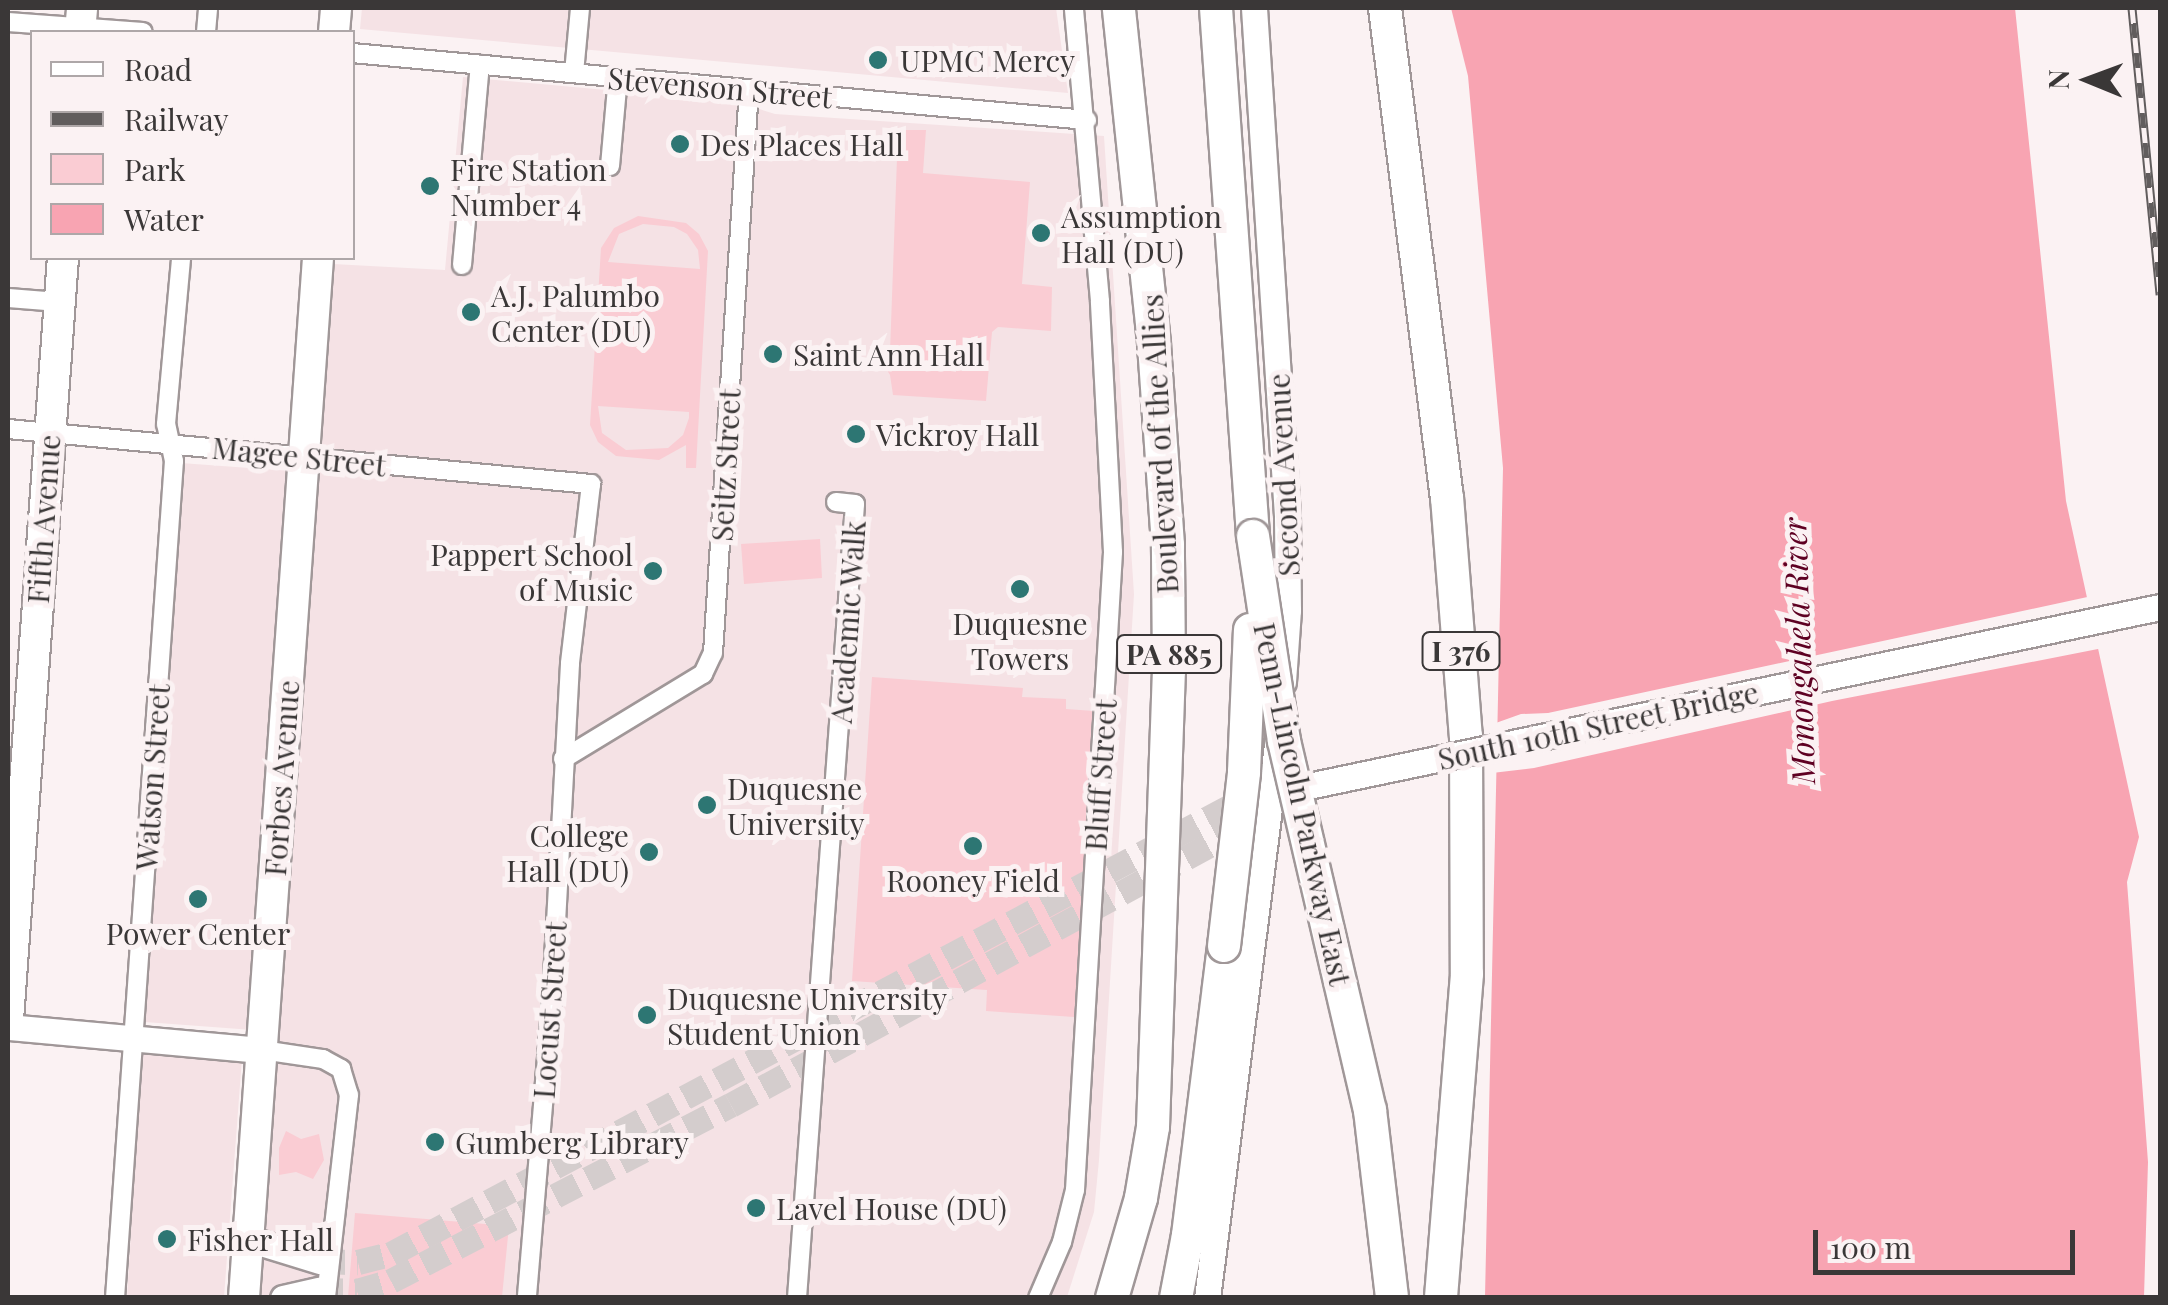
<!DOCTYPE html>
<style>
body{margin:0}
#map{position:relative;width:2168px;height:1305px;overflow:hidden;background:#fbf2f3;font-family:"Playfair Display",serif}
div>[style]{position:absolute}
.built>*{inset:0;background:#f5e2e5}
.green>*{inset:0;background:#faccd3}
.water>*{inset:0;background:#f8a4b2}
.pier>*{inset:0;background:#fbf2f3}
.secondary-tunnel>*{height:25px;margin-top:-12.5px;transform-origin:0;background:repeating-linear-gradient(90deg,#d4cdcd 0 25px,transparent 0 37px)}
.roads{filter:drop-shadow(2px 0 #a09798) drop-shadow(-2px 0 #a09798) drop-shadow(0 2px #a09798) drop-shadow(0 -2px #a09798)}
.street>*{height:18px;margin:-9px;padding:0 9px;transform-origin:9px;border-radius:9px;background:#fff}
.secondary>*{height:25px;margin:-12.5px;padding:0 12.5px;transform-origin:12.5px;border-radius:12.5px;background:#fff}
.primary>*{height:30px;margin:-15px;padding:0 15px;transform-origin:15px;border-radius:15px;background:#fff}
.highway>*{height:32px;margin:-16px;padding:0 16px;transform-origin:16px;border-radius:16px;background:#fff}
.rail>*{height:9px;margin-top:-4.5px;transform-origin:0;background:repeating-linear-gradient(90deg,#fbf2f3 0 15px,#615d5d 0 30px);box-sizing:border-box;border-block:2px solid #615d5d}
.bridges{filter:drop-shadow(2px 0 #a09798) drop-shadow(-2px 0 #a09798) drop-shadow(0 2px #a09798) drop-shadow(0 -2px #a09798)}
.secondary-bridge>*{height:25px;margin:-12.5px;padding:0 12.5px;transform-origin:12.5px;border-radius:12.5px;background:#fff}
.highway-bridge>*{height:32px;margin:-16px;padding:0 16px;transform-origin:16px;border-radius:16px;background:#fff}
.dots>*{width:28px;height:28px;translate:-50% -50%;box-sizing:border-box;border:5px solid #fbf2f3;border-radius:50%}
span{translate:-50% -50%;white-space:nowrap;text-align:center;line-height:1.15;-webkit-text-stroke:10px #fbf2f3;paint-order:stroke}
.shield-label span{padding:2px 8px;background:#fbf2f3;border:2px solid;border-radius:8px;-webkit-text-stroke-width:0}
.shield-label{font-size:28px;color:#3a3737;font-weight:700}
.poi-label{font-size:30px;color:#3a3737}
.left{translate:0 -50%;text-align:left}
.right{translate:-100% -50%;text-align:right}
.street-label{font-size:30px;color:#3a3737}
.water-label{font-size:32px;color:#5e0022;font-style:italic}
.frame{position:absolute;inset:0;border:10px solid #3a3737;pointer-events:none}
.legend{position:absolute;left:30px;top:30px;width:325px;height:230px;box-sizing:border-box;background:#fbf2f3;border:2px solid #aea7a8;margin:0;padding:12px 18px;list-style:none;font-size:30px;color:#3a3737}
.legend li{display:flex;align-items:center;gap:20px;height:50px}
.legend b{width:50px;border:2px solid #aea7a8}
.north{position:absolute;left:2038px;top:30px;width:100px;height:100px;-webkit-text-stroke:8px #fbf2f3;paint-order:stroke;rotate:271deg;font-size:28px;font-weight:700;line-height:40px;text-align:center;color:#3a3737}
.north::after{content:'';display:block;margin:auto;width:35px;height:45px;background:#3a3737;clip-path:polygon(50% 0,100% 100%,50% 72%,0 100%)}
.scale{position:absolute;left:1813px;top:1230px;width:262px;height:45px;box-sizing:border-box;border:5px solid #3a3737;border-top:0;padding-left:12px;font-size:30px;line-height:35px;white-space:nowrap;color:#3a3737;-webkit-text-stroke:8px #fbf2f3;paint-order:stroke}
</style>
<div id="map">
<div class="built">
<div style="clip-path:polygon(362px 8px,1056px 8px,1068px 93px,360px 29px)"></div>
<div style="clip-path:polygon(463px 77px,737px 102px,775px 114px,1104px 136px,1134px 594px,1099px 1160px,1094px 1212px,1067px 1297px,259px 1298px,333px 264px,445px 270px)"></div>
<div style="clip-path:polygon(181px 463px,291px 471px,253px 1030px,145px 1022px)"></div>
<div style="clip-path:polygon(142px 1047px,242px 1058px,224px 1297px,127px 1298px)"></div>
</div>
<div class="green">
<div style="clip-path:polygon(898px 130px,926px 130px,923px 173px,1030px 182px,1022px 284px,1052px 287px,1051px 331px,998px 327px,992px 332px,986px 401px,893px 395px,890px 375px,876px 352px,890px 352px)"></div>
<div style="clip-path:polygon(evenodd,638px 216px,686px 223px,699px 234px,708px 251px,696px 468px,686px 468px,686px 445px,659px 460px,616px 456px,598px 442px,590px 425px,601px 248px,614px 228px,638px 216px,643px 224px,674px 227px,687px 234px,698px 250px,700px 269px,608px 262px,619px 234px,643px 224px,638px 216px,598px 406px,689px 412px,689px 418px,683px 435px,668px 448px,626px 450px,602px 433px,598px 406px)"></div>
<div style="clip-path:polygon(820px 539px,822px 578px,744px 584px,741px 544px)"></div>
<div style="clip-path:polygon(872px 677px,1023px 688px,1022px 697px,1066px 699px,1066px 709px,1094px 711px,1074px 1017px,986px 1011px,987px 990px,852px 981px)"></div>
<div style="clip-path:polygon(286px 1131px,301px 1139px,319px 1134px,324px 1160px,313px 1179px,296px 1172px,279px 1175px,279px 1148px)"></div>
<div style="clip-path:polygon(355px 1213px,509px 1226px,502px 1297px,348px 1297px)"></div>
</div>
<div class="water">
<div style="clip-path:polygon(1451px 8px,2015px 8px,2066px 501px,2139px 837px,2127px 882px,2148px 1162px,2144px 1297px,1485px 1297px,1503px 468px,1468px 76px)"></div>
</div>
<div class="pier">
<div style="clip-path:polygon(2092px 596px,2103px 648px,1832px 701px,1534px 768px,1492px 773px,1493px 724px,1521px 714px,1548px 713px)"></div>
</div>
<div class="secondary-tunnel">
<div style="left:320px;top:1261px;width:38px;rotate:2deg"></div>
<div style="left:358px;top:1262px;width:34px;rotate:-14deg"></div>
<div style="left:391px;top:1254px;width:952px;rotate:-28.07deg"></div>
<div style="left:318px;top:1290px;width:39px;rotate:1deg"></div>
<div style="left:357px;top:1291px;width:35px;rotate:-16deg"></div>
<div style="left:391px;top:1281px;width:383px;rotate:-27.4deg"></div>
<div style="left:731px;top:1105px;width:563px;rotate:-28.52deg"></div>
</div>
<div class="roads">
<div class="street">
<div style="left:8px;top:22px;width:135px;rotate:4.2deg"></div>
<div style="left:206px;top:32px;width:24px;rotate:-85deg"></div>
<div style="left:352px;top:53px;width:738px;rotate:5.21deg"></div>
<div style="left:574px;top:73px;width:65px;rotate:-84.7deg"></div>
<div style="left:610px;top:166px;width:89px;rotate:-84.9deg"></div>
<div style="left:462px;top:265px;width:201px;rotate:-84.9deg"></div>
<div style="left:8px;top:298px;width:51px;rotate:4.5deg"></div>
<div style="left:8px;top:429px;width:586px;rotate:5.39deg"></div>
<div style="left:591px;top:484px;width:181px;rotate:96.7deg"></div>
<div style="left:570px;top:664px;width:334px;rotate:93.1deg"></div>
<div style="left:552px;top:998px;width:301px;rotate:94.8deg"></div>
<div style="left:563px;top:759px;width:164px;rotate:-31.3deg"></div>
<div style="left:703px;top:674px;width:23px;rotate:-65deg"></div>
<div style="left:713px;top:653px;width:565px;rotate:-86.35deg"></div>
<div style="left:262px;top:1050px;width:62px;rotate:8.4deg"></div>
<div style="left:323px;top:1059px;width:21px;rotate:29deg"></div>
<div style="left:341px;top:1069px;width:27px;rotate:73deg"></div>
<div style="left:349px;top:1095px;width:204px;rotate:96.5deg"></div>
<div style="left:115px;top:1298px;width:839px;rotate:-85.97deg"></div>
<div style="left:174px;top:461px;width:38px;rotate:-102deg"></div>
<div style="left:166px;top:424px;width:167px;rotate:-84.8deg"></div>
<div style="left:797px;top:1298px;width:796px;rotate:-85.82deg"></div>
<div style="left:855px;top:504px;width:19px;rotate:-174deg"></div>
<div style="left:1038px;top:1298px;width:61px;rotate:-66.8deg"></div>
<div style="left:1062px;top:1242px;width:54px;rotate:-76deg"></div>
<div style="left:1075px;top:1190px;width:639px;rotate:-86.59deg"></div>
<div style="left:1113px;top:552px;width:251px;rotate:-93deg"></div>
<div style="left:1100px;top:301px;width:294px;rotate:-95.1deg"></div>
</div>
<div class="secondary">
<div style="left:1254px;top:8px;width:509px;rotate:86.28deg"></div>
<div style="left:1287px;top:516px;width:94px;rotate:89.4deg"></div>
<div style="left:1288px;top:610px;width:72px;rotate:94deg"></div>
<div style="left:8px;top:1027px;width:255px;rotate:5.2deg"></div>
<div style="left:248px;top:1239px;width:75px;rotate:17deg"></div>
<div style="left:283px;top:1298px;width:36px;rotate:-13deg"></div>
<div style="left:1207px;top:1298px;width:565px;rotate:-82.79deg"></div>
</div>
<div class="primary">
<div style="left:80px;top:32px;width:24px;rotate:-85deg"></div>
<div style="left:334px;top:32px;width:24px;rotate:-85deg"></div>
<div style="left:8px;top:1019px;width:763px;rotate:-85.87deg"></div>
<div style="left:244px;top:1298px;width:1043px;rotate:-85.93deg"></div>
</div>
<div class="highway">
<div style="left:1216px;top:8px;width:529px;rotate:85.99deg"></div>
<div style="left:1385px;top:8px;width:493px;rotate:82.8deg"></div>
<div style="left:1447px;top:497px;width:240px;rotate:85.5deg"></div>
<div style="left:1466px;top:736px;width:238px;rotate:89.8deg"></div>
<div style="left:1467px;top:974px;width:325px;rotate:94.6deg"></div>
<div style="left:1112px;top:1298px;width:104px;rotate:-73.8deg"></div>
<div style="left:1141px;top:1198px;width:72px;rotate:-80.4deg"></div>
<div style="left:1153px;top:1127px;width:456px;rotate:-88deg"></div>
<div style="left:1169px;top:671px;width:126px;rotate:-90.5deg"></div>
<div style="left:1168px;top:545px;width:202px;rotate:-94deg"></div>
<div style="left:1154px;top:343px;width:337px;rotate:-96deg"></div>
<div style="left:1176px;top:1298px;width:64px;rotate:-79.2deg"></div>
<div style="left:1188px;top:1235px;width:291px;rotate:-82.9deg"></div>
</div>
</div>
<div class="rail">
<div style="left:2132px;top:8px;width:288px;rotate:84.4deg"></div>
</div>
<div class="bridges">
<div class="secondary-bridge">
<div style="left:1313px;top:785px;width:866px;rotate:-11.87deg"></div>
</div>
<div class="highway-bridge">
<div style="left:1253px;top:536px;width:207px;rotate:81.4deg"></div>
<div style="left:1284px;top:741px;width:379px;rotate:76.9deg"></div>
<div style="left:1370px;top:1110px;width:189px;rotate:83.3deg"></div>
<div style="left:1224px;top:946px;width:175px;rotate:-83.4deg"></div>
<div style="left:1244px;top:772px;width:142px;rotate:-87.6deg"></div>
</div>
</div>
<div class="dots">
<div style="left:878px;top:60px;background:#2d7673"></div>
<div style="left:680px;top:144px;background:#2d7673"></div>
<div style="left:430px;top:186px;background:#2d7673"></div>
<div style="left:1041px;top:233px;background:#2d7673"></div>
<div style="left:471px;top:312px;background:#2d7673"></div>
<div style="left:773px;top:354px;background:#2d7673"></div>
<div style="left:856px;top:434px;background:#2d7673"></div>
<div style="left:653px;top:571px;background:#2d7673"></div>
<div style="left:1020px;top:589px;background:#2d7673"></div>
<div style="left:707px;top:805px;background:#2d7673"></div>
<div style="left:973px;top:846px;background:#2d7673"></div>
<div style="left:649px;top:852px;background:#2d7673"></div>
<div style="left:198px;top:899px;background:#2d7673"></div>
<div style="left:647px;top:1015px;background:#2d7673"></div>
<div style="left:435px;top:1142px;background:#2d7673"></div>
<div style="left:756px;top:1208px;background:#2d7673"></div>
<div style="left:167px;top:1239px;background:#2d7673"></div>
</div>
<div class="shield-label">
<span style="left:1461px;top:651px">I 376</span>
<span style="left:1169px;top:654px">PA 885</span>
</div>
<div class="poi-label">
<span class="left" style="left:900px;top:60px">UPMC Mercy</span>
<span class="left" style="left:700px;top:144px">Des Places Hall</span>
<span class="left" style="left:450px;top:186px">Fire Station<br>Number 4</span>
<span class="left" style="left:1061px;top:233px">Assumption<br>Hall (DU)</span>
<span class="left" style="left:491px;top:312px">A.J. Palumbo<br>Center (DU)</span>
<span class="left" style="left:793px;top:354px">Saint Ann Hall</span>
<span class="left" style="left:876px;top:434px">Vickroy Hall</span>
<span class="right" style="left:633px;top:571px">Pappert School<br>of Music</span>
<span style="left:1020px;top:640px">Duquesne<br>Towers</span>
<span class="left" style="left:727px;top:805px">Duquesne<br>University</span>
<span class="right" style="left:629px;top:852px">College<br>Hall (DU)</span>
<span style="left:973px;top:880px">Rooney Field</span>
<span style="left:198px;top:933px">Power Center</span>
<span class="left" style="left:667px;top:1015px">Duquesne University<br>Student Union</span>
<span class="left" style="left:455px;top:1142px">Gumberg Library</span>
<span class="left" style="left:776px;top:1208px">Lavel House (DU)</span>
<span class="left" style="left:187px;top:1239px">Fisher Hall</span>
</div>
<div class="street-label">
<span style="left:720px;top:87px;rotate:5deg">Stevenson Street</span>
<span style="left:1159px;top:444px;rotate:-93deg">Boulevard of the Allies</span>
<span style="left:299px;top:456px;rotate:6deg">Magee Street</span>
<span style="left:725px;top:465px;rotate:-87deg">Seitz Street</span>
<span style="left:1283px;top:475px;rotate:-93deg">Second Avenue</span>
<span style="left:43px;top:519px;rotate:-86deg">Fifth Avenue</span>
<span style="left:847px;top:622px;rotate:-86deg">Academic Walk</span>
<span style="left:1598px;top:725px;rotate:-12deg">South 10th Street Bridge</span>
<span style="left:1100px;top:775px;rotate:-86deg">Bluff Street</span>
<span style="left:152px;top:777px;rotate:-86deg">Watson Street</span>
<span style="left:281px;top:778px;rotate:-86deg">Forbes Avenue</span>
<span style="left:1303px;top:804px;rotate:78deg">Penn-Lincoln Parkway East</span>
<span style="left:549px;top:1010px;rotate:-86deg">Locust Street</span>
</div>
<div class="water-label">
<span style="left:1798px;top:651px;rotate:-92deg">Monongahela River</span>
</div>
<div class="frame"></div>
<ul class="legend">
<li><b style="height:12px;background:#fff"></b>Road</li>
<li><b style="height:12px;background:#615d5d"></b>Railway</li>
<li><b style="height:28px;background:#faccd3"></b>Park</li>
<li><b style="height:28px;background:#f8a4b2"></b>Water</li>
</ul>
<div class="north">N</div>
<div class="scale">100 m</div>
</div>
